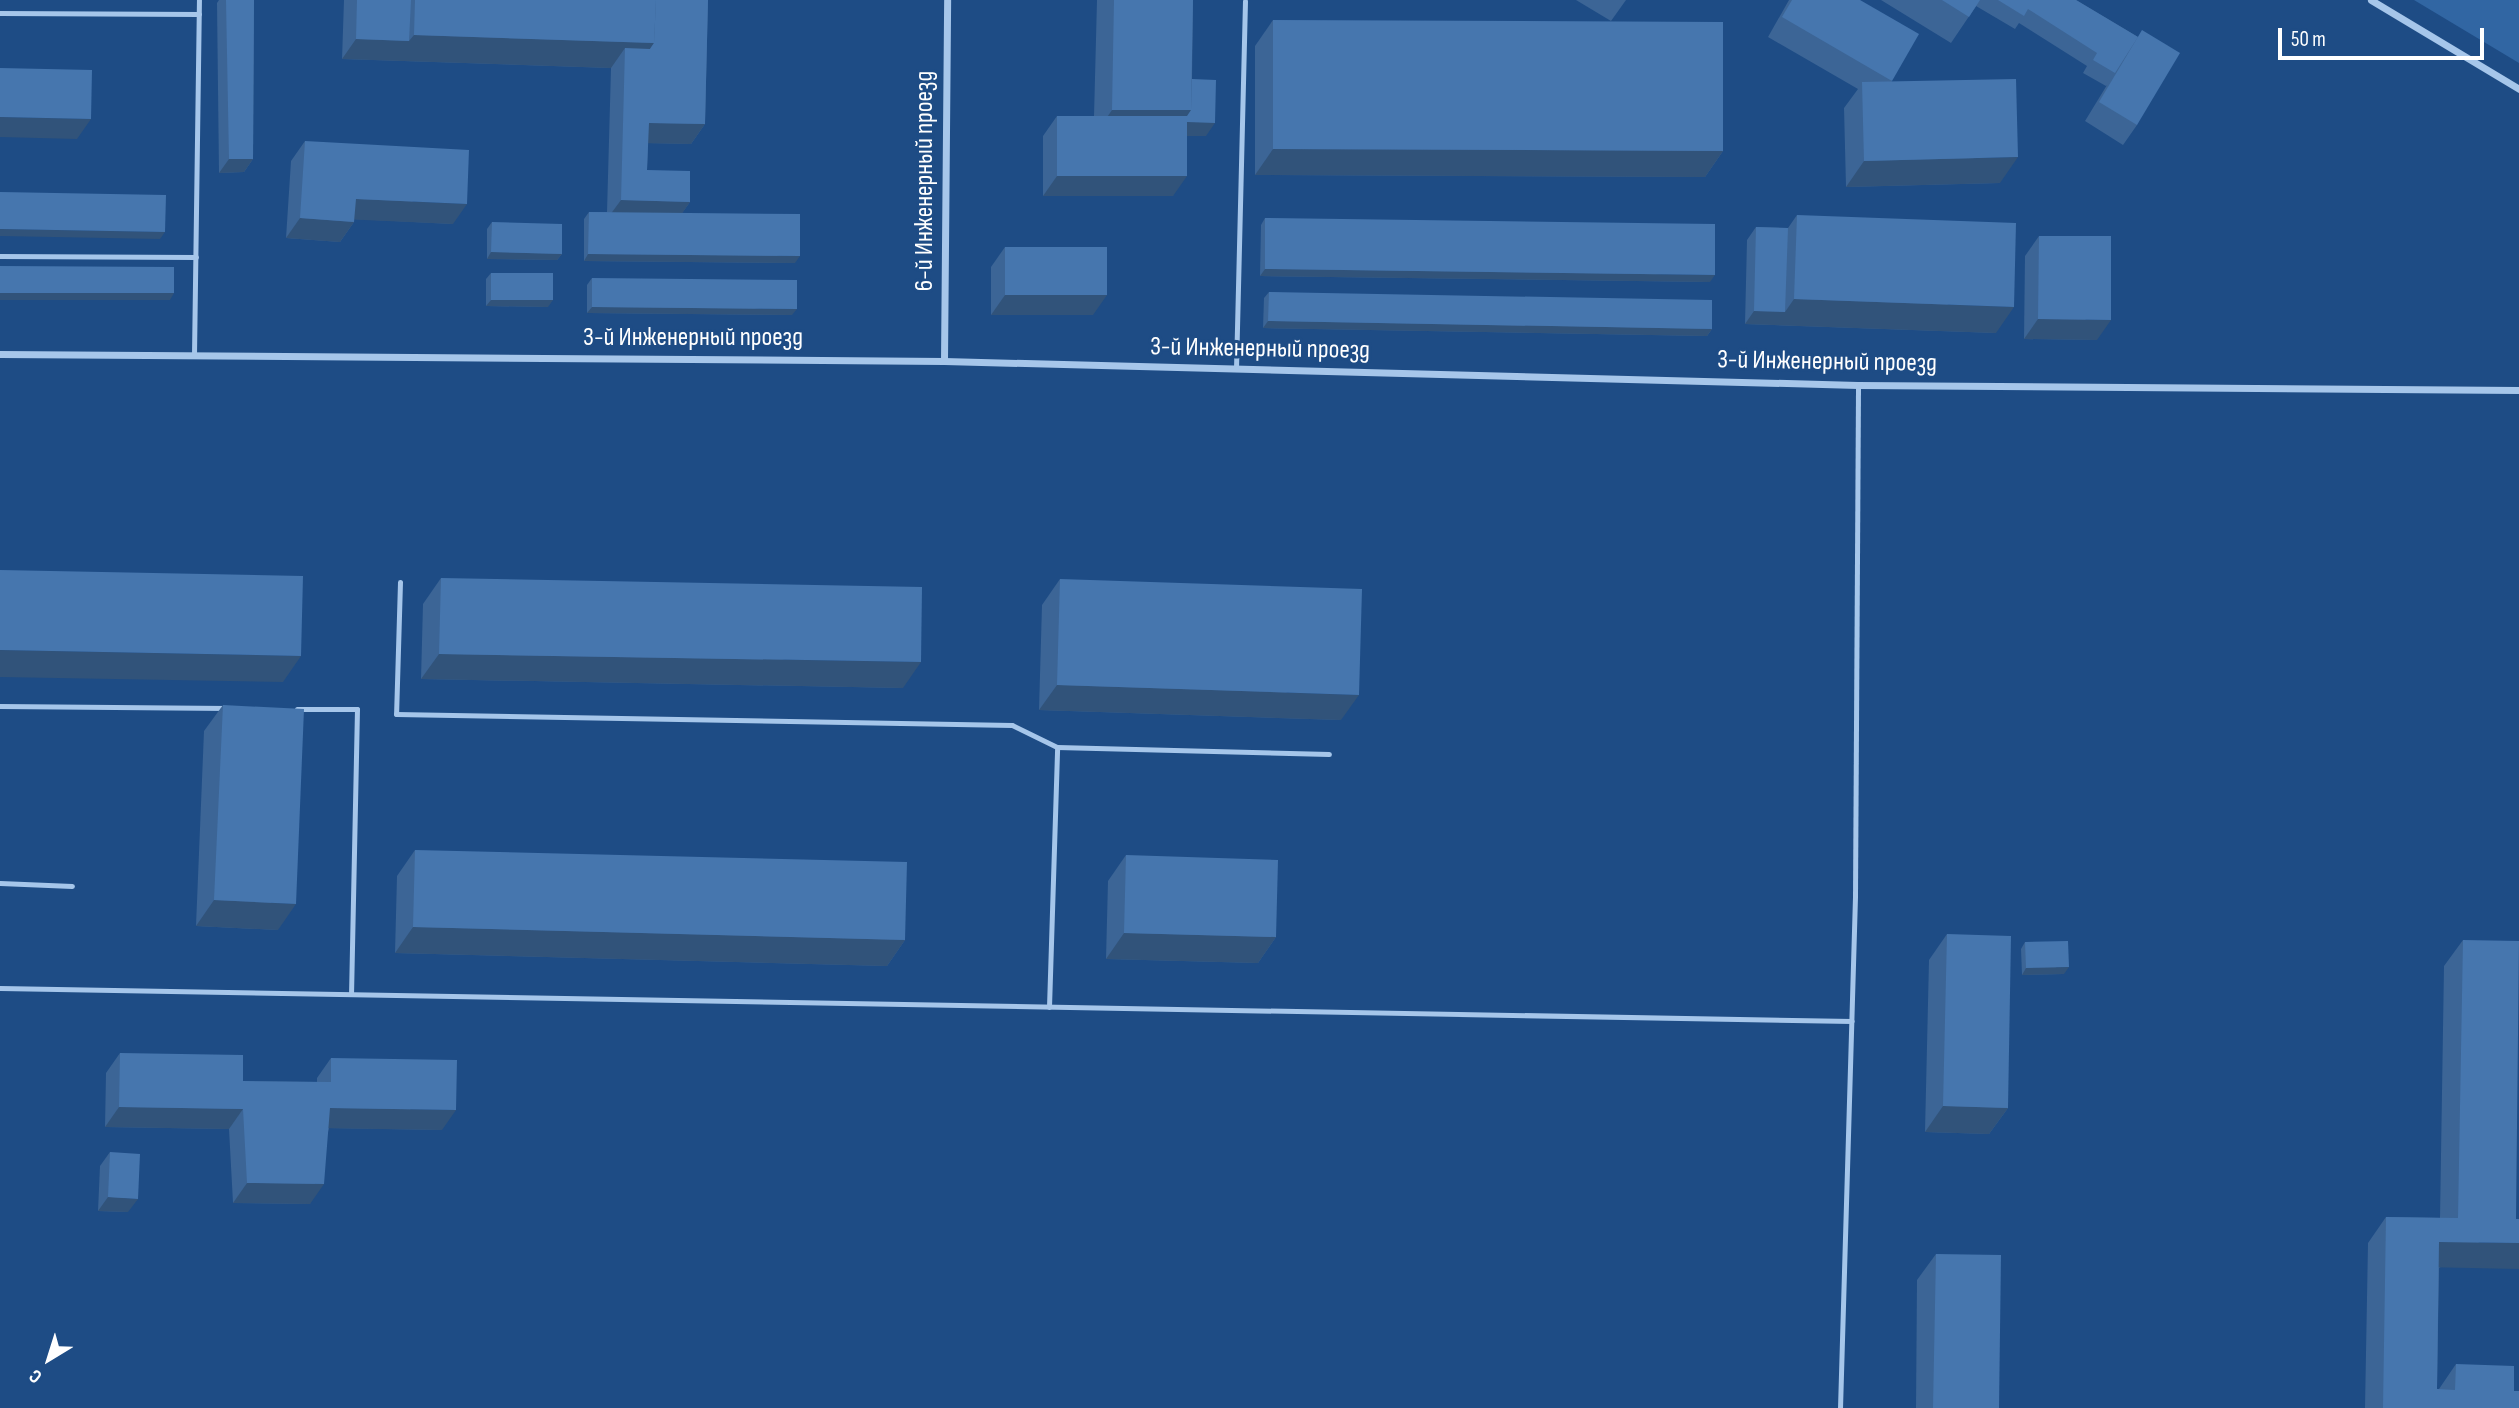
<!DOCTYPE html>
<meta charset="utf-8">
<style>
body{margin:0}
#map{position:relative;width:2519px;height:1408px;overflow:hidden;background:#1e4c85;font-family:"Sofia Sans Condensed",sans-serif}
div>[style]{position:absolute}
.green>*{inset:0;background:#3166a3}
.service>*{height:5px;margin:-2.5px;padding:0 2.5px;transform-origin:2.5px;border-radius:2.5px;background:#a6c6ea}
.minor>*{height:7px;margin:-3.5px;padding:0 3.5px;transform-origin:3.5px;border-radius:3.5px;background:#a6c6ea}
.wall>*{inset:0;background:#3c6596}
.shaded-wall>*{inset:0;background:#31537a}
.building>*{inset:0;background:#4676ae}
span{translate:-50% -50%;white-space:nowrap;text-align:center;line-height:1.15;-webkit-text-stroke:6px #1e4c85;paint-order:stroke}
.street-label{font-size:26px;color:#fff}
.north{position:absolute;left:14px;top:1324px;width:70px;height:70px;-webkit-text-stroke:5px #1e4c85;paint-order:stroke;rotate:218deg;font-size:19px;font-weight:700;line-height:28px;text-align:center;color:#fff}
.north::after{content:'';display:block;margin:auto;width:24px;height:32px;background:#fff;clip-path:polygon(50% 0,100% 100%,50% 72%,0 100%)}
.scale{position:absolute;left:2278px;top:28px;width:206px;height:32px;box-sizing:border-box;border:4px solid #fff;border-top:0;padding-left:9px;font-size:21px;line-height:24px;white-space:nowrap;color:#fff;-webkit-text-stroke:5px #1e4c85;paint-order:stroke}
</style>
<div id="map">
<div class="green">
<div style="clip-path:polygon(2414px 0,2519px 0,2519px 63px)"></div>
</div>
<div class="service">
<div style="left:0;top:13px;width:199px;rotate:0.3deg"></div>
<div style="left:0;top:256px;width:196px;rotate:0.3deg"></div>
<div style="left:194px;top:355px;width:355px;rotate:-89.2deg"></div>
<div style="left:1236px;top:369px;width:368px;rotate:-88.6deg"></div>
<div style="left:400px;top:582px;width:132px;rotate:91.7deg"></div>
<div style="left:396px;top:714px;width:616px;rotate:1.02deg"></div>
<div style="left:1012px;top:725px;width:50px;rotate:26.1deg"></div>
<div style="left:0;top:706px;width:228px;rotate:0.5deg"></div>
<div style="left:297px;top:709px;width:60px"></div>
<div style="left:357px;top:709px;width:285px;rotate:91.2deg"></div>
<div style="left:0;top:883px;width:72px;rotate:2.4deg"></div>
<div style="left:0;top:988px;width:1852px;rotate:1.02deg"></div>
<div style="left:1049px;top:1007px;width:260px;rotate:-88.2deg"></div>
<div style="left:1057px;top:747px;width:272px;rotate:1.5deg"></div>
<div style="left:1840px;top:1408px;width:512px;rotate:-88.32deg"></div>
<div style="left:1855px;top:896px;width:511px;rotate:-89.66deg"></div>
</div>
<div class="minor">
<div style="left:2371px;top:0;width:173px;rotate:31deg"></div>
<div style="left:0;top:354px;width:944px;rotate:0.42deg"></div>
<div style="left:944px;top:361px;width:914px;rotate:1.5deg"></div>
<div style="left:1858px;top:385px;width:661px;rotate:0.43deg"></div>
<div style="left:944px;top:361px;width:361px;rotate:-89.5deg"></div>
</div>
<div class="wall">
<div style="clip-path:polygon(219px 0,254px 0,253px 159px,244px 172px,219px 173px,217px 3px)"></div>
<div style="clip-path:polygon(344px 0,708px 0,705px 124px,691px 144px,648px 143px,647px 170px,690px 202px,682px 213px,795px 263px,584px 261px,584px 219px,589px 212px,607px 212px,611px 68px,342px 59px)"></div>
<div style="clip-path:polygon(1097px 0,1193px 0,1192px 79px,1206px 136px,1187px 136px,1173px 196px,1043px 196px,1043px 136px,1057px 116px,1094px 116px)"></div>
<div style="clip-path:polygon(1576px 0,1626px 0,1611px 21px)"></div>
<div style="clip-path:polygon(1789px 0,1860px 0,1892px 82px,2000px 183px,1846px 187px,1844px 108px,1858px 89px,1768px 37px)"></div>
<div style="clip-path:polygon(1881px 0,2076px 0,2138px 37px,2137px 125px,2123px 145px,2085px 121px,2107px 85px,2106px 86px,2083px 73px,2087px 66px,2019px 23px,2015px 29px,1976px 6px,1951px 43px)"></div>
<div style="clip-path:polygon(1273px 20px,1723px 151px,1705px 177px,1255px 175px,1255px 46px)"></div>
<div style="clip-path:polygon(305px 141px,453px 224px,354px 219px,354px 222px,340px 242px,286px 238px,291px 161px)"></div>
<div style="clip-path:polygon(1797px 215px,1996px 333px,1745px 324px,1747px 240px,1756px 227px,1788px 228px)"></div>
<div style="clip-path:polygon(1265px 218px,1710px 282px,1260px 276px,1261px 225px)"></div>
<div style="clip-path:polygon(492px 222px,562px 254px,557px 260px,487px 259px,487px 229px)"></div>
<div style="clip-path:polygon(2039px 236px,2097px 340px,2024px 339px,2025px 256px)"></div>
<div style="clip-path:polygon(1005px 247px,1093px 315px,991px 315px,991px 267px)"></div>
<div style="clip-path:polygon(491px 273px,548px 307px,486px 306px,486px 279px)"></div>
<div style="clip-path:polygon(592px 278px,792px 315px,587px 313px,587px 285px)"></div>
<div style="clip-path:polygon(1269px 292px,1712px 329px,1707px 336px,1263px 328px,1264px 298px)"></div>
<div style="clip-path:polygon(441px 578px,903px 688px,421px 679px,423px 604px)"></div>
<div style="clip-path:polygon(1060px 579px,1341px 720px,1039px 710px,1042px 605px)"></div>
<div style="clip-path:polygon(223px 705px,278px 930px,196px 926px,204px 731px)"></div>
<div style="clip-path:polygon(415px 850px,905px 940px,887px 966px,395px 953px,397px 876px)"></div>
<div style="clip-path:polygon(1126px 855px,1276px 937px,1258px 963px,1106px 959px,1108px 881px)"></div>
<div style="clip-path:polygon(1947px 934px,2008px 1108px,1989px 1134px,1925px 1132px,1929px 960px)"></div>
<div style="clip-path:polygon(2463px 940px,2516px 1219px,2439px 1268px,2437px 1389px,2439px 1389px,2456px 1364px,2514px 1391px,2519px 1408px,2365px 1408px,2368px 1243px,2386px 1217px,2440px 1218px,2444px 966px)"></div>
<div style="clip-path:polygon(2025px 942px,2064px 974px,2022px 975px,2021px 949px)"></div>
<div style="clip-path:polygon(120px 1053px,243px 1081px,317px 1082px,317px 1078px,331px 1058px,442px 1130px,329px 1128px,310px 1204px,233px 1203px,229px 1129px,105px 1127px,106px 1073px)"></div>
<div style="clip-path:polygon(110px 1152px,128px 1212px,98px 1211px,100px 1166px)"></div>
<div style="clip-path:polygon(1936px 1254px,1999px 1408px,1916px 1408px,1917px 1280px)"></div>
</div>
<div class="shaded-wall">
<div style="clip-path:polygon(414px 35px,654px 43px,636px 69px,625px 48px,611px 68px,342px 59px,356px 39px,409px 41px)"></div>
<div style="clip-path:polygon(1112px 110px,1191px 110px,1215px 123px,1206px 136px,1094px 136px)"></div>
<div style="clip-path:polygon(0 117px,91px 119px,77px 139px,0 137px)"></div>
<div style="clip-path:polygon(649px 123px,705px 124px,691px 144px,635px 143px)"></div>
<div style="clip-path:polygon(1273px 149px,1723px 151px,1705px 177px,1255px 175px)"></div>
<div style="clip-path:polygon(2018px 157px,2000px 183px,1846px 187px,1864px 161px)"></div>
<div style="clip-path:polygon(229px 159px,253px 159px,244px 172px,219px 173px)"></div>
<div style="clip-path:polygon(1057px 176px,1187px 176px,1173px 196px,1043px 196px)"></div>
<div style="clip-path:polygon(356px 199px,467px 204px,453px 224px,342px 219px)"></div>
<div style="clip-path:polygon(621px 200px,690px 202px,676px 222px,607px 219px)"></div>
<div style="clip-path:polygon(300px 218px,354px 222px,340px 242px,286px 238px)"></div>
<div style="clip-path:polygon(0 229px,165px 232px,160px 239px,0 236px)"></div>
<div style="clip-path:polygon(491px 252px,562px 254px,557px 260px,487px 259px)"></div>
<div style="clip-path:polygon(588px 254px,800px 256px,795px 263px,584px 261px)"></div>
<div style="clip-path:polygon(1265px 269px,1715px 275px,1710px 282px,1260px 276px)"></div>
<div style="clip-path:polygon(0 293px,174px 293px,170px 300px,0 300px)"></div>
<div style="clip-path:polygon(1005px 295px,1107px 295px,1093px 315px,991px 315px)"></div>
<div style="clip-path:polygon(1794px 299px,2014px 307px,1996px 333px,1745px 324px,1754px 311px,1785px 312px)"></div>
<div style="clip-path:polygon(491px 300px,553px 300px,548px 307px,486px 306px)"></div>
<div style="clip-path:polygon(592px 307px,797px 309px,792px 315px,587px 313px)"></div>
<div style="clip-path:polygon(2038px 319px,2111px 320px,2097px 340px,2024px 339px)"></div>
<div style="clip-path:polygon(1268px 321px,1712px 329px,1707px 336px,1263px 328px)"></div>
<div style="clip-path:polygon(0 650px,301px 656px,283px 682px,0 677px)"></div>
<div style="clip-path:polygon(439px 654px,921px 662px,903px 688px,421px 679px)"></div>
<div style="clip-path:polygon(1057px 685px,1359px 695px,1341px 720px,1039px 710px)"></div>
<div style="clip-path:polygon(214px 900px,296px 904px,278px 930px,196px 926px)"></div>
<div style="clip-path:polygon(413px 927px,905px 940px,887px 966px,395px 953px)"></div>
<div style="clip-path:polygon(1124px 933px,1276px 937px,1258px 963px,1106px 959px)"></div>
<div style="clip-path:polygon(2069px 967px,2064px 974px,2022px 975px,2026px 968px)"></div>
<div style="clip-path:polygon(1943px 1106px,2008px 1108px,1989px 1134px,1925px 1132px)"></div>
<div style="clip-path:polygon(119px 1107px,243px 1109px,229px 1129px,105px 1127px)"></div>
<div style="clip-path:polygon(330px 1108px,456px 1110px,442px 1130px,316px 1128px)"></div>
<div style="clip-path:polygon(247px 1183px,324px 1184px,310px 1204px,233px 1203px)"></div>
<div style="clip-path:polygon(108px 1197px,138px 1199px,128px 1212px,98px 1211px)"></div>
<div style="clip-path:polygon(2439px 1242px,2519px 1243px,2519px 1269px,2421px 1267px)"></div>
</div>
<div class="building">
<div style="clip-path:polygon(226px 0,254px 0,253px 159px,229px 159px)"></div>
<div style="clip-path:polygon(357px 0,411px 0,409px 41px,356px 39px)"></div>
<div style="clip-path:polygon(415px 0,656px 0,654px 43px,414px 35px)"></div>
<div style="clip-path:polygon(656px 0,708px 0,705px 124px,649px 123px,647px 170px,690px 171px,690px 202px,621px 200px,625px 48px,650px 49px,654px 43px)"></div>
<div style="clip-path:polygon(1114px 0,1193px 0,1191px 110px,1112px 110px)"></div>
<div style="clip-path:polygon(1792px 0,1860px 0,1919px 34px,1892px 81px,1782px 17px)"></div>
<div style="clip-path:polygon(1942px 0,1980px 0,1969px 17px)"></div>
<div style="clip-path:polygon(1998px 0,2076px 0,2138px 37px,2115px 73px,2093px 60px,2097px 53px,2028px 9px,2024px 16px)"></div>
<div style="clip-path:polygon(1273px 20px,1723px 22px,1723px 151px,1273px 149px)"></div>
<div style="clip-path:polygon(2142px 30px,2180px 53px,2137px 125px,2099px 102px)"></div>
<div style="clip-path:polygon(0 68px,92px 70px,91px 119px,0 117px)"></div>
<div style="clip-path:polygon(1192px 79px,1216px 80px,1215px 123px,1187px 122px,1187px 116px,1191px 110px)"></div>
<div style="clip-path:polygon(2016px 79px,2018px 157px,1864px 161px,1862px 82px)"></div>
<div style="clip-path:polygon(1057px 116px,1187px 116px,1187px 176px,1057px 176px)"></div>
<div style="clip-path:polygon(305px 141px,469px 150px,467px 204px,356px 199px,354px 222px,300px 218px)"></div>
<div style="clip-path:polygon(0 192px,166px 195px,165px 232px,0 229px)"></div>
<div style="clip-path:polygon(589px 212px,800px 214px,800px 256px,588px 254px)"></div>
<div style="clip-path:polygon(1797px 215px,2016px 223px,2014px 307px,1794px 299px)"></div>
<div style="clip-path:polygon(1265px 218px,1715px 224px,1715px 275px,1265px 269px)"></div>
<div style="clip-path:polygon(492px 222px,562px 224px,562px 254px,491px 252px)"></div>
<div style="clip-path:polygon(1756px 227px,1788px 228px,1785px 312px,1754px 311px)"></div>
<div style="clip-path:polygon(2039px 236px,2111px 236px,2111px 320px,2038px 319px)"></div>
<div style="clip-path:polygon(1005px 247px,1107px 247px,1107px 295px,1005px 295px)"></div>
<div style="clip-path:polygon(0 266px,174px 267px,174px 293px,0 293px)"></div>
<div style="clip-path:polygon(491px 273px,553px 273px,553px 300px,491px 300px)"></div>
<div style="clip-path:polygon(592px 278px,797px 280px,797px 309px,592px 307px)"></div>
<div style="clip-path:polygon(1269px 292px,1712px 300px,1712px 329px,1268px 321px)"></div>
<div style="clip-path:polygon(0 570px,303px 576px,301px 656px,0 650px)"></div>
<div style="clip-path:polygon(441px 578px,922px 587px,921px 662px,439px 654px)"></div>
<div style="clip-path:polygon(1060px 579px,1362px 589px,1359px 695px,1057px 685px)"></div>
<div style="clip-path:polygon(223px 705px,304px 709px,296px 904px,214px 900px)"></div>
<div style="clip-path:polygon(415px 850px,907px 862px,905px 940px,413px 927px)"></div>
<div style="clip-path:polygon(1126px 855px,1278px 860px,1276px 937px,1124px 933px)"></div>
<div style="clip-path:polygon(1947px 934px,2011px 936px,2008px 1108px,1943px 1106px)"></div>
<div style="clip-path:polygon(2463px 940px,2519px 941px,2516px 1219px,2519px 1219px,2519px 1243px,2439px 1242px,2437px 1389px,2455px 1390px,2456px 1364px,2514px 1366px,2514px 1391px,2519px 1391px,2519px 1408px,2383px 1408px,2386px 1217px,2458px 1218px)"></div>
<div style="clip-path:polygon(2068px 941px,2069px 967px,2026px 968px,2025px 942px)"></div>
<div style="clip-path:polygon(120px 1053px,243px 1055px,243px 1081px,331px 1082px,331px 1058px,457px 1060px,456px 1110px,330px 1108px,324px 1184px,247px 1183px,243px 1109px,119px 1107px)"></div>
<div style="clip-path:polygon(110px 1152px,140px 1154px,138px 1199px,108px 1197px)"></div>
<div style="clip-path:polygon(1936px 1254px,2001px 1255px,1999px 1408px,1933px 1408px)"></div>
</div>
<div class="street-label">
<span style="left:925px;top:181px;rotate:-90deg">6-й Инженерный проезд</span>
<span style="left:693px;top:338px">3-й Инженерный проезд</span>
<span style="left:1260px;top:349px;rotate:1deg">3-й Инженерный проезд</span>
<span style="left:1827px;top:362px;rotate:1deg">3-й Инженерный проезд</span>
</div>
<div class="north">С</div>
<div class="scale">50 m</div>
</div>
